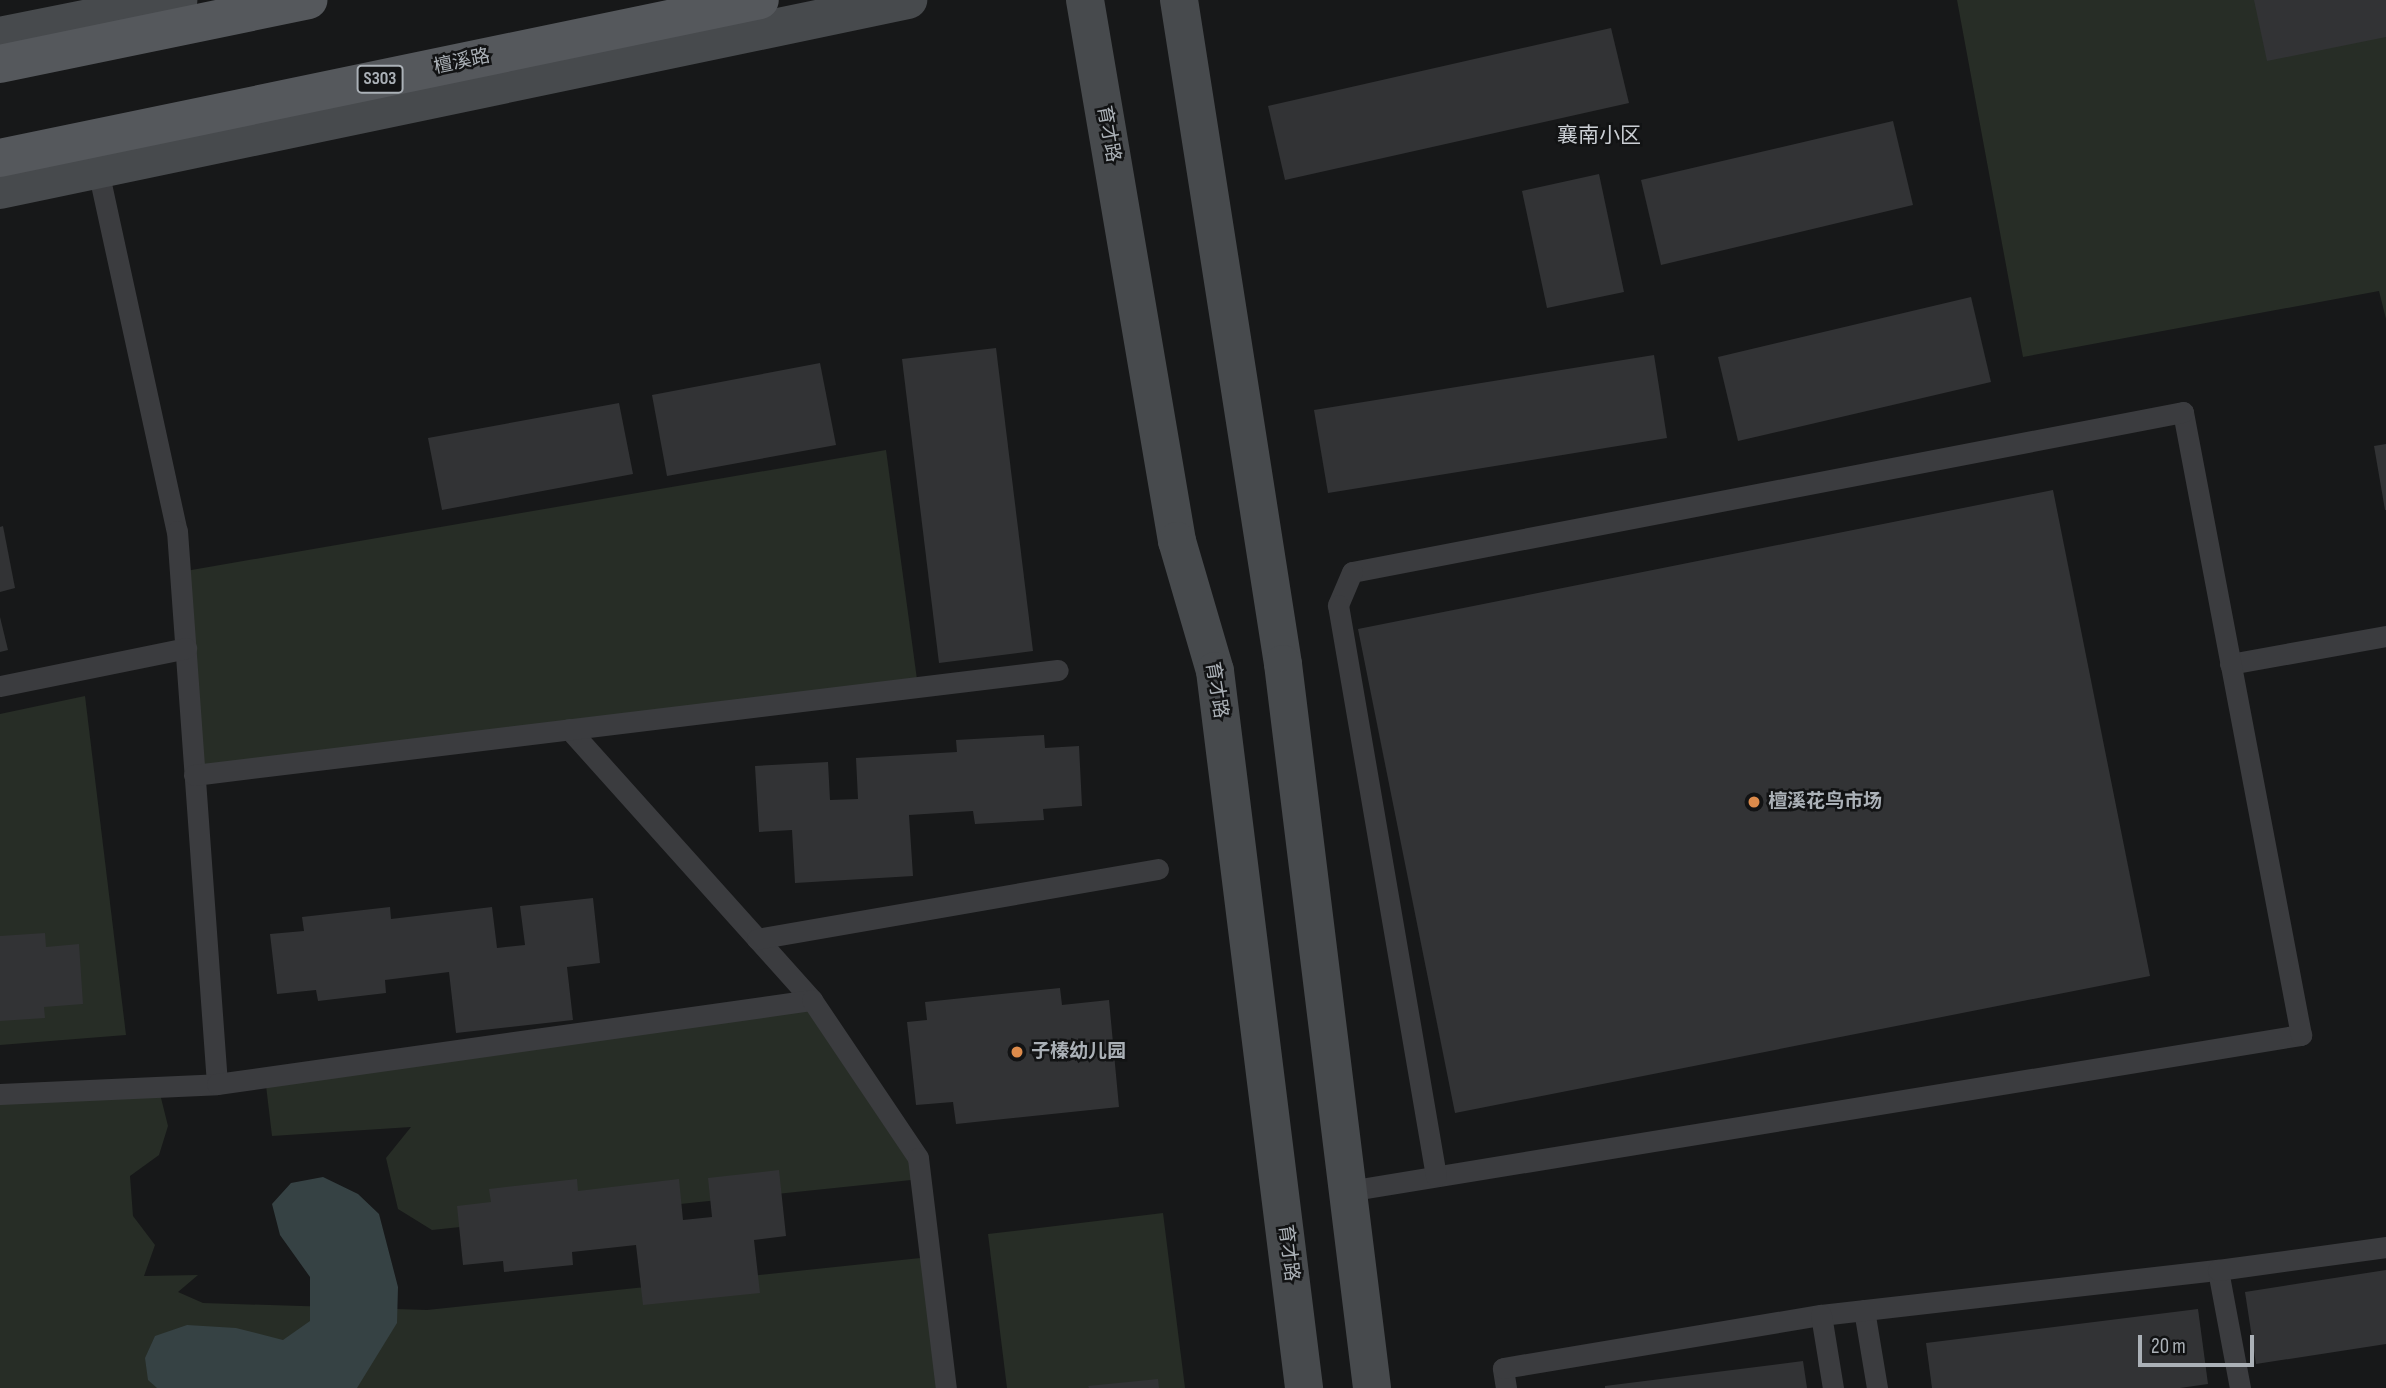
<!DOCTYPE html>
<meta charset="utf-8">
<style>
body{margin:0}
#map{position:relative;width:2386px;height:1388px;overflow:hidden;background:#171819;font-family:"Sofia Sans Condensed","Noto Sans SC",sans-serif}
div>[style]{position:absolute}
.green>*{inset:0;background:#272d26}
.water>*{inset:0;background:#364244}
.building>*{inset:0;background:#323335}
.lane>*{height:21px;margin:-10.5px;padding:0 10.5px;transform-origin:10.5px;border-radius:10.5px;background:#3b3c3f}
.secondary>*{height:38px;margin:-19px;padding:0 19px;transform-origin:19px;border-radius:19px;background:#474a4d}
.primary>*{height:38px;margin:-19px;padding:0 19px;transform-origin:19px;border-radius:19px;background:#55585c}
.dots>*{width:19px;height:19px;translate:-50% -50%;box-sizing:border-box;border:4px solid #121314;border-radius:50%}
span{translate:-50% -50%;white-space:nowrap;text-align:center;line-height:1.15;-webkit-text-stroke:5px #121314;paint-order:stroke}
.shield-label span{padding:2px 5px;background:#121314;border:2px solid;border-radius:5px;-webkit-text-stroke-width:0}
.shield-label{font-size:18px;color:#abb1b7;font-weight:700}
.street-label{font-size:19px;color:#abb1b7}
.poi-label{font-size:19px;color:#abb1b7;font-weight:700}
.left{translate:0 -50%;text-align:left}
.neighbourhood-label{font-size:21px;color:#cbcfd4}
.scale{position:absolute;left:2138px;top:1335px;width:116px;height:32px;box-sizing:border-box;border:4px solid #abb1b7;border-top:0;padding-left:9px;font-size:21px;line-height:24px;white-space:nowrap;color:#abb1b7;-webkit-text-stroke:5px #121314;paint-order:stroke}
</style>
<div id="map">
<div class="green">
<div style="clip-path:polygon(1957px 0,2386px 0,2386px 319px,2379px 291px,2023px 357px)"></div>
<div style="clip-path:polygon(886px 450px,918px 687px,194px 775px,180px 572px)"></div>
<div style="clip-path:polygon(85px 696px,126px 1035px,0 1045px,0 714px)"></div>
<div style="clip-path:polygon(812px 1000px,921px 1179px,432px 1230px,398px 1209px,386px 1158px,411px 1127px,272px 1136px,265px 1077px)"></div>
<div style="clip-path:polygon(158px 1086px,168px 1126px,159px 1155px,130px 1176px,133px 1216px,155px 1245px,144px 1276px,198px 1275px,178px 1292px,203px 1303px,427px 1310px,930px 1257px,946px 1388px,0 1388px,0 1094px)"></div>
<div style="clip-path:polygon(1163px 1213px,1185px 1388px,1007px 1388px,988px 1234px)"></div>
</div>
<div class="water">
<div style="clip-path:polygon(323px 1177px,358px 1194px,379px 1214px,398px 1287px,397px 1323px,357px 1388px,157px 1388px,148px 1380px,145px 1358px,155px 1336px,187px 1325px,236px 1328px,283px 1340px,310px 1321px,310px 1277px,280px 1235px,272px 1204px,291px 1183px)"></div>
</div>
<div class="building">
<div style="clip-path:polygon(2254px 0,2386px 0,2386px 37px,2267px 61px)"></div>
<div style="clip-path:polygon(1611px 28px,1629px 103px,1285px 180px,1268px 106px)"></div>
<div style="clip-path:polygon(1893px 121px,1913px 205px,1661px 265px,1641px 180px)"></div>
<div style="clip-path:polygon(1599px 174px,1624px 292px,1547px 308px,1522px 191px)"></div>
<div style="clip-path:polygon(1971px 297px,1991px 382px,1738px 441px,1718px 357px)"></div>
<div style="clip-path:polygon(996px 348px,1033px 651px,939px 663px,902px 359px)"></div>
<div style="clip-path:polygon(1654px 355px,1667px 438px,1328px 493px,1314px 410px)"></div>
<div style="clip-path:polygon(820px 363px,836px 445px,667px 476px,652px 395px)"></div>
<div style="clip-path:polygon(619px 403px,633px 474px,442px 510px,428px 438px)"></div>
<div style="clip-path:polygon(2386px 444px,2386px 510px,2385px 510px,2374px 446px)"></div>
<div style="clip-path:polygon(2053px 490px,2150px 976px,1455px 1113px,1358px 629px)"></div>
<div style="clip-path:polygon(3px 526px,15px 588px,0 592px,0 527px)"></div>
<div style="clip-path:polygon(0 617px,8px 650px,0 652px)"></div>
<div style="clip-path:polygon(1044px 735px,1045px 748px,1079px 746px,1082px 806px,1043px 809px,1044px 820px,975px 824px,973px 811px,909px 815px,913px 876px,795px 883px,792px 830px,759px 832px,755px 766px,828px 762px,830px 800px,858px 799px,856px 758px,957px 752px,956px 740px)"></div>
<div style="clip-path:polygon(593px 898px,600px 963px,567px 967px,573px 1020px,456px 1033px,449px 972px,385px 980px,386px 993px,318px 1001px,316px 990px,277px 994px,270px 934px,304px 931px,302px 917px,390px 907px,391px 919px,492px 907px,497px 948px,525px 945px,520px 906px)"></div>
<div style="clip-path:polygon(45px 933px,46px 947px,79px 944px,83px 1004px,44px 1007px,45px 1018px,0 1021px,0 936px)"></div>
<div style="clip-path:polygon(1060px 988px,1062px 1005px,1109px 1000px,1119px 1107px,956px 1124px,953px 1102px,916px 1105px,907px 1022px,927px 1020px,925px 1002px)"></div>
<div style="clip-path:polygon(779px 1170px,786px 1236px,754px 1240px,760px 1293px,643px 1305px,636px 1245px,572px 1252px,573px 1265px,504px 1272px,503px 1261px,463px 1265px,457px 1206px,491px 1202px,489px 1189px,577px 1179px,578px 1191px,679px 1179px,683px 1220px,712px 1217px,708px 1178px)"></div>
<div style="clip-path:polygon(2386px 1270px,2386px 1344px,2256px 1364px,2245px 1292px)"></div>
<div style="clip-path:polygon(2198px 1309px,2208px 1384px,2180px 1388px,1932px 1388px,1926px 1343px)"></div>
<div style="clip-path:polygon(1803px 1361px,1807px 1388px,1605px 1388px,1605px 1386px)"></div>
<div style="clip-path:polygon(1158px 1379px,1159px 1388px,1089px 1388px,1088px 1386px)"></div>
</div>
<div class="lane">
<div style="left:96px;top:161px;width:379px;rotate:77.7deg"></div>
<div style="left:177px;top:531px;width:554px;rotate:85.86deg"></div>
<div style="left:2230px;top:664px;width:158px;rotate:-10.2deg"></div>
<div style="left:0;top:686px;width:190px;rotate:-11.5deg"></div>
<div style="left:569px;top:729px;width:364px;rotate:48.1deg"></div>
<div style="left:194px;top:775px;width:870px;rotate:-6.93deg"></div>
<div style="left:757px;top:939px;width:407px;rotate:-9.9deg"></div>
<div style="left:0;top:1094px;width:217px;rotate:-2.6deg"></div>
<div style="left:217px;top:1084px;width:601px;rotate:-8.04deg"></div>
<div style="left:812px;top:1000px;width:190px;rotate:56.1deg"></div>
<div style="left:918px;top:1158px;width:232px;rotate:83.1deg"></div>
<div style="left:1348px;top:1191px;width:966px;rotate:-9.3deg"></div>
<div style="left:2301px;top:1035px;width:634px;rotate:-100.73deg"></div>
<div style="left:2183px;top:412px;width:846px;rotate:169.1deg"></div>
<div style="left:1352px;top:572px;width:36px;rotate:113deg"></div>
<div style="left:1338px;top:605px;width:579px;rotate:80.26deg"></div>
<div style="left:1864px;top:1310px;width:79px;rotate:80.5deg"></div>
<div style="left:1821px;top:1315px;width:400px;rotate:-6.5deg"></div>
<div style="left:1506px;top:1388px;width:20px;rotate:-99deg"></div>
<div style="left:1503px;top:1368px;width:322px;rotate:-9.5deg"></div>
<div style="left:1821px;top:1315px;width:74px;rotate:80.7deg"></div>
<div style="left:2240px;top:1388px;width:120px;rotate:-100.6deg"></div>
<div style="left:2218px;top:1270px;width:170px;rotate:-7.8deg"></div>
</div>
<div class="secondary">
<div style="left:1085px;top:0;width:549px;rotate:80.35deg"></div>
<div style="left:1177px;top:541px;width:135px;rotate:73.7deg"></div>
<div style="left:1215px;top:671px;width:723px;rotate:82.92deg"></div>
<div style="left:1179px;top:0;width:672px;rotate:81.1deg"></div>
<div style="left:1283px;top:664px;width:729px;rotate:82.99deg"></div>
<div style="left:0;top:36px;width:182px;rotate:-11.4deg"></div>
<div style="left:0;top:190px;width:928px;rotate:-11.82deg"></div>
</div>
<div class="primary">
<div style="left:0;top:64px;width:315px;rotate:-11.7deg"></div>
<div style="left:0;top:158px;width:776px;rotate:-11.74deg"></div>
</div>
<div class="dots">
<div style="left:1754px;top:802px;background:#dd8b4b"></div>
<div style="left:1017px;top:1052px;background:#dd8b4b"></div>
</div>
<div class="shield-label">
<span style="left:380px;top:79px">S303</span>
</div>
<div class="street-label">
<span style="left:462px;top:62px;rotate:-12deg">檀溪路</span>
<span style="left:1108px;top:134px;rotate:80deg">育才路</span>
<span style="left:1216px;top:690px;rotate:81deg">育才路</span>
<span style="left:1288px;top:1253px;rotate:83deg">育才路</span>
</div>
<div class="poi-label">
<span class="left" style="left:1768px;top:802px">檀溪花鸟市场</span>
<span class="left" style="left:1031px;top:1052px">子榛幼儿园</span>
</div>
<div class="neighbourhood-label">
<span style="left:1599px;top:136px">襄南小区</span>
</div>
<div class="scale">20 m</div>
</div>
